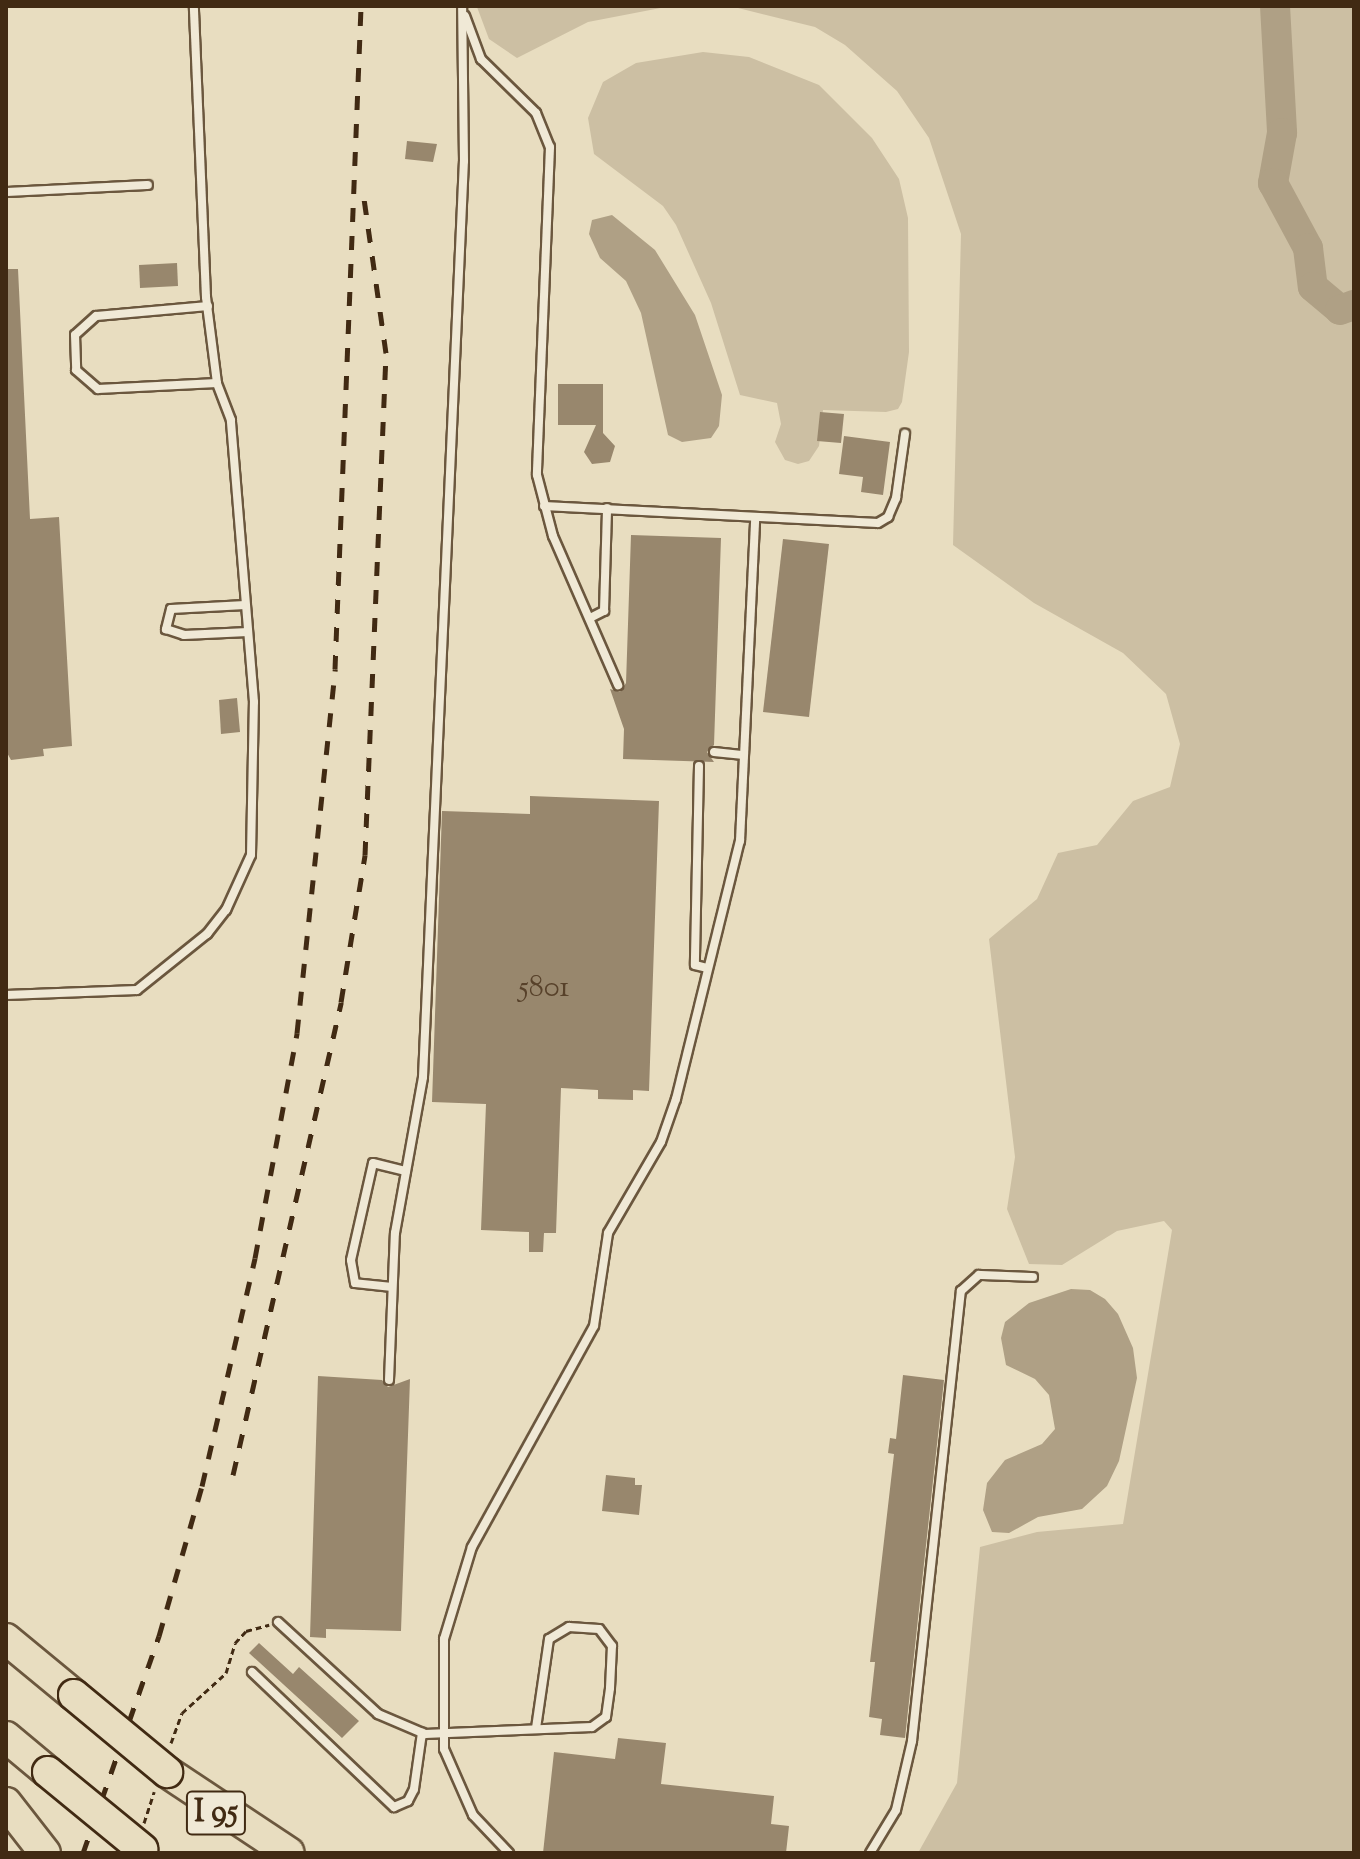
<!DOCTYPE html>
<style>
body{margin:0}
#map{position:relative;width:1360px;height:1859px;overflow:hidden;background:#e8ddc0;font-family:"Sorts Mill Goudy",serif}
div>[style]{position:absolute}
.green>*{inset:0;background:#ccbfa3}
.water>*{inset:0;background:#afa085}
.stream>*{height:5px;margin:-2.5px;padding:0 2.5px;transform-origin:2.5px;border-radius:2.5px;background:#afa085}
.river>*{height:30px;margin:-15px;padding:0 15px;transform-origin:15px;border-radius:15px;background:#afa085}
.building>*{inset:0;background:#98876d}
.path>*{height:3px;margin-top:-1.5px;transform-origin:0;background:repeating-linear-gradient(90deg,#412a13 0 6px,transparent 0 10px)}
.roads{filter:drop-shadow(2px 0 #6b573e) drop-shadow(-2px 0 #6b573e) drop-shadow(0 2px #6b573e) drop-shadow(0 -2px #6b573e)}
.service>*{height:8px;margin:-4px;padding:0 4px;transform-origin:4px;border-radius:4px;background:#f0e9d6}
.motorway>*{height:30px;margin:-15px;padding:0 15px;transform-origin:15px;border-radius:15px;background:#e8ddc0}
.rail>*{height:5px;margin-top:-2.5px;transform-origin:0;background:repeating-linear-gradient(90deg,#412a13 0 14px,transparent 0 28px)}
.bridges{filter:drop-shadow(2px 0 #412a13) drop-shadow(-2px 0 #412a13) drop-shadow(0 2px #412a13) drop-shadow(0 -2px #412a13)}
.motorway-bridge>*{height:30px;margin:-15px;padding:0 15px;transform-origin:15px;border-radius:15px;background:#e8ddc0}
span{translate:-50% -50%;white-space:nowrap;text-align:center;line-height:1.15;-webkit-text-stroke:6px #f0e9d6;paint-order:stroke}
.number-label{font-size:30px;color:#57412a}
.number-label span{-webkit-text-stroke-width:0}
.shield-label span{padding:2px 6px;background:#f0e9d6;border:2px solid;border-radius:6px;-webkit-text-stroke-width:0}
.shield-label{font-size:32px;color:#412a13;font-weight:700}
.frame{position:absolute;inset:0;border:8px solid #412a13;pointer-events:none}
</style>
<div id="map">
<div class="green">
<div style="clip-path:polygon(671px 6px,588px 22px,517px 58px,489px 39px,477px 7px)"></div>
<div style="clip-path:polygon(730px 6px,1354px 6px,1354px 1853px,918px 1853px,957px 1783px,980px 1547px,1037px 1532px,1123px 1524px,1172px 1230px,1164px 1221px,1117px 1231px,1062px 1265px,1029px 1264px,1007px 1209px,1015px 1157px,989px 939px,1037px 899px,1058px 853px,1097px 845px,1133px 801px,1170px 787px,1180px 744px,1166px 694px,1123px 653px,1034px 603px,953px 545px,961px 234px,929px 138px,897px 91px,845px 45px,815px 27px)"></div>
<div style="clip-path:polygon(703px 52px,749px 57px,819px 85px,872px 138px,899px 179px,908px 218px,909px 352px,902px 402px,898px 409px,886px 412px,823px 410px,819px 446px,809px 461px,798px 464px,785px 460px,775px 442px,781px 424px,777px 403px,740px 395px,711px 303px,676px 225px,663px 206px,594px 154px,588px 118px,603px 82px,636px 63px)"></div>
</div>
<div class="water">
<div style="clip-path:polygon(612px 215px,655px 250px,695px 315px,722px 395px,719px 426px,711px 438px,682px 442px,668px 435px,641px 313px,626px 281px,600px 258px,589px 234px,592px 220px)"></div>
<div style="clip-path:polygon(1071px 1289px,1090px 1290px,1105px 1299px,1118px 1314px,1133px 1348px,1137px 1378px,1119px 1461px,1107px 1486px,1082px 1509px,1038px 1517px,1009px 1533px,992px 1532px,983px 1510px,987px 1483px,1005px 1460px,1042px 1444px,1055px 1429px,1049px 1395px,1035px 1379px,1006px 1365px,1001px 1338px,1005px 1322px,1029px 1303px)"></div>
</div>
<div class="stream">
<div style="left:1276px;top:10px;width:4px;rotate:-63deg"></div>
</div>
<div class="river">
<div style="left:1275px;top:6px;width:127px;rotate:86.8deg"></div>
<div style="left:1282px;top:133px;width:51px;rotate:100.2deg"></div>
<div style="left:1273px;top:183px;width:74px;rotate:61.7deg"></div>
<div style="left:1308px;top:248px;width:39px;rotate:83deg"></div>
<div style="left:1313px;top:287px;width:35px;rotate:40deg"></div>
<div style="left:1340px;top:310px;width:15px;rotate:-20deg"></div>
</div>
<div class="building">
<div style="clip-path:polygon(407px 141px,437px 144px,433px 162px,405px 159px)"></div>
<div style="clip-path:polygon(177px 263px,178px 286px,140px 288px,139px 265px)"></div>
<div style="clip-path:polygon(6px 269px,18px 269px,30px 519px,59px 517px,72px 746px,43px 749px,44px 756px,11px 760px,6px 751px)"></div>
<div style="clip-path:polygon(558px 384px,603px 384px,603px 433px,615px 446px,610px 462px,592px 464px,584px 452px,596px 425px,558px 425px)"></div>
<div style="clip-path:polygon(820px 412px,844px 414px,841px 443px,817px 441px)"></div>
<div style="clip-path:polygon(844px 436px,890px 442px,883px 495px,861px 492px,863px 477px,839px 474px)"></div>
<div style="clip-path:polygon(631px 535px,721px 538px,714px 745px,707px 752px,714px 762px,623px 759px,624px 729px,610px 689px,620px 692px,626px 683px)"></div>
<div style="clip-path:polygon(783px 539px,829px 544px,809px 717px,763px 712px)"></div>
<div style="clip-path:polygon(237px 698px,240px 732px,221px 734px,219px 700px)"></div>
<div style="clip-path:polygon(530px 796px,659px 801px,649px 1091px,633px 1090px,633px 1100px,598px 1099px,598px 1090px,561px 1088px,556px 1233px,544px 1233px,543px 1252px,529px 1252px,529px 1232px,481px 1230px,486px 1104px,432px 1102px,442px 811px,530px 814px)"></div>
<div style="clip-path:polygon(903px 1375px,944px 1380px,905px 1738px,880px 1735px,882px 1719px,869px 1717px,875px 1662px,870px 1662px,894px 1454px,888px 1453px,890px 1438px,896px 1439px)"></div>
<div style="clip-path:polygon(318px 1376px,382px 1380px,388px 1387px,410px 1379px,401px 1631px,326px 1629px,326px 1638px,310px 1637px)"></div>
<div style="clip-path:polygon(606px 1475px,635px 1478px,635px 1485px,642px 1485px,639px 1515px,602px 1511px)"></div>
<div style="clip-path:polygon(259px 1643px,293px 1674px,299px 1667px,359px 1721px,342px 1738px,249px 1653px)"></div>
<div style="clip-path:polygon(618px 1738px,666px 1743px,661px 1784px,774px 1796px,771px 1824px,789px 1826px,786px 1853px,543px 1853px,554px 1752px,615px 1759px)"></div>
</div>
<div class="path">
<div style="left:171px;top:1743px;width:32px;rotate:-70deg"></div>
<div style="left:182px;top:1713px;width:59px;rotate:-42.3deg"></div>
<div style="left:226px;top:1673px;width:31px;rotate:-73deg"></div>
<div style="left:235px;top:1643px;width:16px;rotate:-47deg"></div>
<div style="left:246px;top:1631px;width:24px;rotate:-15deg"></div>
<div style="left:144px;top:1823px;width:33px;rotate:-72deg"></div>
</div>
<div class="roads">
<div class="service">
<div style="left:465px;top:16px;width:46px;rotate:69.6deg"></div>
<div style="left:481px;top:59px;width:77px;rotate:44.5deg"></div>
<div style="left:536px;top:113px;width:37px;rotate:68deg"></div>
<div style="left:550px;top:147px;width:328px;rotate:92.3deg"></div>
<div style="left:537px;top:475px;width:63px;rotate:75.3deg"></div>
<div style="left:553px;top:536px;width:163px;rotate:66.4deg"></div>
<div style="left:6px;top:192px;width:142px;rotate:-2.8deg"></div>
<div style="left:208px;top:306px;width:112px;rotate:174.9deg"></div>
<div style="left:96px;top:316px;width:28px;rotate:138deg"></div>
<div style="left:75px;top:335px;width:35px;rotate:88deg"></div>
<div style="left:76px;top:370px;width:29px;rotate:41deg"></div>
<div style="left:98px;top:389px;width:119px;rotate:-2.9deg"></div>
<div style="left:544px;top:506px;width:334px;rotate:2.9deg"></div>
<div style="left:878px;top:523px;width:12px;rotate:-31deg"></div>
<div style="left:888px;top:517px;width:21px;rotate:-67deg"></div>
<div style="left:896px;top:498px;width:65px;rotate:-82deg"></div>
<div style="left:245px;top:605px;width:74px;rotate:176.9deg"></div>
<div style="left:171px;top:609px;width:21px;rotate:104deg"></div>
<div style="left:166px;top:629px;width:19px;rotate:18deg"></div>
<div style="left:184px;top:635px;width:64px;rotate:-2.7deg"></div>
<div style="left:590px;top:618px;width:16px;rotate:-27deg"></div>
<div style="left:604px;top:611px;width:103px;rotate:-88.3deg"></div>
<div style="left:714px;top:752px;width:30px;rotate:6deg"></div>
<div style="left:699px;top:766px;width:199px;rotate:91.2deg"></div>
<div style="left:695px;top:965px;width:12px;rotate:14deg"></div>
<div style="left:6px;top:995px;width:131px;rotate:-2.2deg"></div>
<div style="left:137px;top:990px;width:90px;rotate:-38.7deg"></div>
<div style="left:207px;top:934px;width:31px;rotate:-52deg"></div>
<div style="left:226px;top:910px;width:60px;rotate:-65.6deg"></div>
<div style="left:251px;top:855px;width:153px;rotate:-88.9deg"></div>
<div style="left:254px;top:702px;width:283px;rotate:-94.7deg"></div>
<div style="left:231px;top:420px;width:40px;rotate:-111deg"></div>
<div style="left:217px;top:383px;width:87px;rotate:-97.3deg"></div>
<div style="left:206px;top:297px;width:291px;rotate:-92.4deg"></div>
<div style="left:392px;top:1287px;width:37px;rotate:-174deg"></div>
<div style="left:355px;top:1283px;width:23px;rotate:-100deg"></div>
<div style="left:351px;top:1260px;width:99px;rotate:-77.2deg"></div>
<div style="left:373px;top:1163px;width:34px;rotate:14deg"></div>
<div style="left:389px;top:1380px;width:147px;rotate:-87.7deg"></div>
<div style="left:395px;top:1233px;width:158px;rotate:-79.8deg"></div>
<div style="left:423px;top:1077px;width:917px;rotate:-87.44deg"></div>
<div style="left:464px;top:161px;width:155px;rotate:-90.7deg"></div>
<div style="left:278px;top:1622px;width:136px;rotate:42.6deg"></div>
<div style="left:378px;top:1714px;width:51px;rotate:23.1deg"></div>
<div style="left:425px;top:1734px;width:167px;rotate:-2.4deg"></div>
<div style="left:592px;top:1727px;width:17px;rotate:-36deg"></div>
<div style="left:606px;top:1717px;width:29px;rotate:-82deg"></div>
<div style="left:610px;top:1688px;width:42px;rotate:-87.3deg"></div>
<div style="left:612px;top:1646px;width:21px;rotate:-127deg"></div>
<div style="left:599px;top:1629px;width:30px;rotate:-176deg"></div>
<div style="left:569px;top:1627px;width:23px;rotate:149deg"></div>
<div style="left:549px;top:1639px;width:90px;rotate:98.3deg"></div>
<div style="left:252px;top:1672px;width:196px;rotate:43.6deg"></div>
<div style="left:394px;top:1807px;width:15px;rotate:-23deg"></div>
<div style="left:408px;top:1801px;width:13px;rotate:-63deg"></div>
<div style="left:414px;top:1789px;width:57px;rotate:-81.9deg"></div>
<div style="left:509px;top:1853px;width:52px;rotate:-133.5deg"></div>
<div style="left:473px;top:1815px;width:72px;rotate:-113.7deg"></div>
<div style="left:444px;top:1749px;width:110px;rotate:-90deg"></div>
<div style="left:444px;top:1639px;width:96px;rotate:-73.1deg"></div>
<div style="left:472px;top:1547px;width:252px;rotate:-61.1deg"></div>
<div style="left:594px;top:1326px;width:94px;rotate:-81.4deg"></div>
<div style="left:608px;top:1233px;width:105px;rotate:-59.8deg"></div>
<div style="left:661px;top:1142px;width:46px;rotate:-70.8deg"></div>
<div style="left:676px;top:1099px;width:266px;rotate:-76.1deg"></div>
<div style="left:740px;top:841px;width:324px;rotate:-87.3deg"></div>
<div style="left:870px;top:1853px;width:50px;rotate:-58.8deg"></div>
<div style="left:896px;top:1810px;width:71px;rotate:-76.9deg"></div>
<div style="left:912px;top:1741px;width:453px;rotate:-83.8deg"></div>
<div style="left:961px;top:1291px;width:24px;rotate:-42deg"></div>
<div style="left:979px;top:1275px;width:54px;rotate:2.1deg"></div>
</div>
<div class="motorway">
<div style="left:6px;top:1639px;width:88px;rotate:39.5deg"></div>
<div style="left:6px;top:1737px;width:55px;rotate:39.8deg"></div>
<div style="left:167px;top:1772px;width:146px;rotate:33.6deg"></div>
<div style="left:6px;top:1803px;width:63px;rotate:52deg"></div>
</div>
</div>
<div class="rail">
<div style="left:233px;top:1475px;width:485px;rotate:-77.1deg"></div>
<div style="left:341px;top:1002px;width:149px;rotate:-80.7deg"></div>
<div style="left:365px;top:855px;width:502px;rotate:-87.6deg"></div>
<div style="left:386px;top:353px;width:164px;rotate:-98.1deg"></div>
<div style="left:83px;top:1853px;width:230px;rotate:-70.7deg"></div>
<div style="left:159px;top:1636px;width:156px;rotate:-74deg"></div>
<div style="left:202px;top:1486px;width:234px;rotate:-76.9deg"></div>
<div style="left:255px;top:1258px;width:229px;rotate:-79.4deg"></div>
<div style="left:297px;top:1033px;width:366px;rotate:-84deg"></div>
<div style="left:335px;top:669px;width:664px;rotate:-87.75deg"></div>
</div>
<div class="bridges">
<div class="motorway-bridge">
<div style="left:74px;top:1695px;width:121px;rotate:39.6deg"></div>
<div style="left:48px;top:1772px;width:122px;rotate:39.3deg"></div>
</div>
</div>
<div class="number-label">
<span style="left:544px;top:989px">5801</span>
</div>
<div class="shield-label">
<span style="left:216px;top:1813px">I 95</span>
</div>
<div class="frame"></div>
</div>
